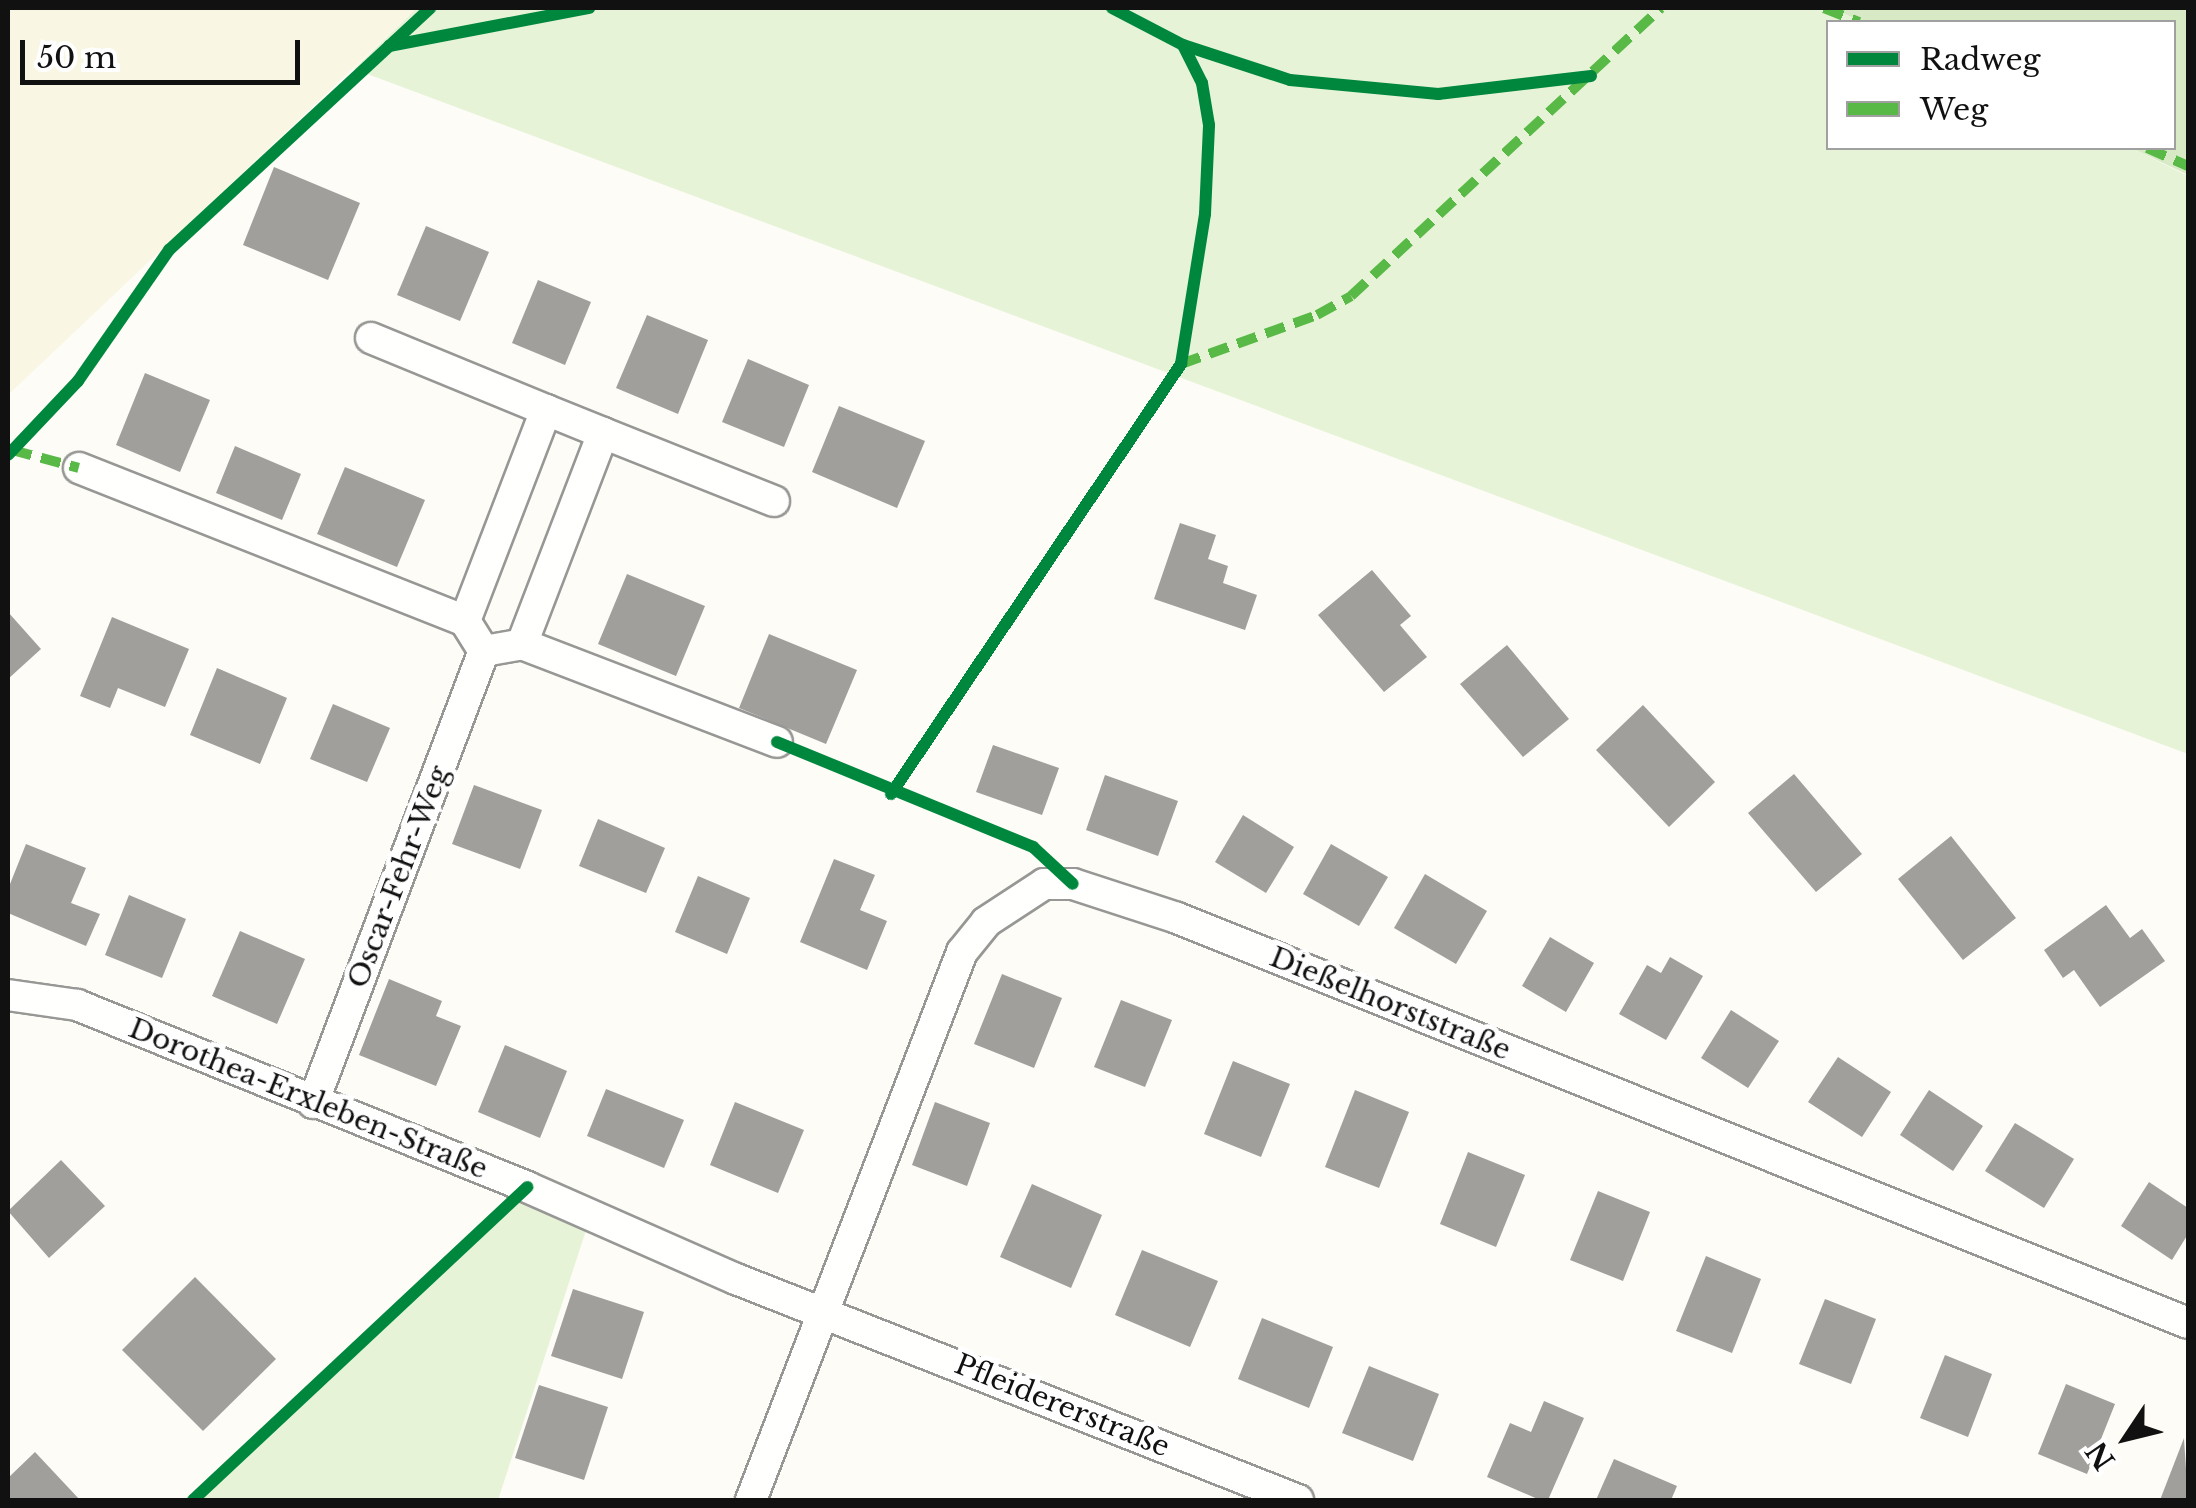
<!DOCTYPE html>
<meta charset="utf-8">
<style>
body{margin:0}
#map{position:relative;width:2196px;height:1508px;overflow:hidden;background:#fdfcf7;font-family:"Libre Baskerville",serif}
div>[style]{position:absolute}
.farmland>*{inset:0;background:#f9f7e4}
.green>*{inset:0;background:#e7f3d7}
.forest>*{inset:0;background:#d8eac5}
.building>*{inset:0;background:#a19f9c}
.roads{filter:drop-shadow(2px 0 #979795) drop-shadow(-2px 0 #979795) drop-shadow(0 2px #979795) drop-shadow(0 -2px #979795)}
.minor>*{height:30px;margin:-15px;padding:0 15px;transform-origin:15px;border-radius:15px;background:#fffffe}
.quiet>*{height:10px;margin-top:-5px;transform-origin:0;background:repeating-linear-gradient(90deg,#58b947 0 20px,transparent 0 30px)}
.cycleway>*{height:12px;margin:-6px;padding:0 6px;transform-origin:6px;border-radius:6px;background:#00873e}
span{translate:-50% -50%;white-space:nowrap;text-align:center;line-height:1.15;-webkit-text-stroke:10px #fff;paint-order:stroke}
.street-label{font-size:28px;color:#111}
.frame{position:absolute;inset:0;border:10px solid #111;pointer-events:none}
.legend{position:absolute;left:1826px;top:20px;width:350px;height:130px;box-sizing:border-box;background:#fff;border:2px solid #a0a0a0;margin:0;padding:12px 18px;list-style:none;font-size:30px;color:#111}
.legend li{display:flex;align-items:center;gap:20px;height:50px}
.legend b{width:50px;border:2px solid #a0a0a0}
.north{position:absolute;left:2076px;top:1388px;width:100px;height:100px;-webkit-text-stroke:8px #fff;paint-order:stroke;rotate:235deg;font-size:28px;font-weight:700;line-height:40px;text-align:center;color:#111}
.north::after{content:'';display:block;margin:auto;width:35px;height:45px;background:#111;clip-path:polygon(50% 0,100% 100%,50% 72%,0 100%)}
.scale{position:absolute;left:20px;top:40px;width:280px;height:45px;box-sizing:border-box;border:5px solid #111;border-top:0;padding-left:12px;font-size:30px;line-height:35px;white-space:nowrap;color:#111;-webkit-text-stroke:8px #fff;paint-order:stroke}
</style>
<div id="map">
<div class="farmland">
<i style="clip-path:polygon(8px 8px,417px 8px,8px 395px)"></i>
</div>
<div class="green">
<i style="clip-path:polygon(417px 8px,1831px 8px,1863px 22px,1828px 22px,1828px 148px,2132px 148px,2188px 176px,2188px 754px,354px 69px)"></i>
<i style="clip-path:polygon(527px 1187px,591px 1215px,498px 1500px,193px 1500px)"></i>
</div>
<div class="forest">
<i style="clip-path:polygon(1831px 8px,2188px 8px,2188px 175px,2132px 148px,2174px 148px,2174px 22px,1863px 22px)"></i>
</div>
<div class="building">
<i style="clip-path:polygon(274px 167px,360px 203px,328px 280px,243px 245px)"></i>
<i style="clip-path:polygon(426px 226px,489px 252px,460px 321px,397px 295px)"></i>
<i style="clip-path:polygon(538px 280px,591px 302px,565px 365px,512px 343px)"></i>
<i style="clip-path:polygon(647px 315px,708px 340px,678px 414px,616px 388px)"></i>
<i style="clip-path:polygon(748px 359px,809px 385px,784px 447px,722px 422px)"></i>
<i style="clip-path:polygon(145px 373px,210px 400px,180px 472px,116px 445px)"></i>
<i style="clip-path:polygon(839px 406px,925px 441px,897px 508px,812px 472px)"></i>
<i style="clip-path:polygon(235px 446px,301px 474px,282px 520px,216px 493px)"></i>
<i style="clip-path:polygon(345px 467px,425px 500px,397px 567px,317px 534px)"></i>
<i style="clip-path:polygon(1180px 523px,1216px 535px,1208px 559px,1228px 566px,1223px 583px,1257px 595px,1245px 630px,1154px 599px)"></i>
<i style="clip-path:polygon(1372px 570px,1411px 616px,1400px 625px,1427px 657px,1384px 692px,1318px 615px)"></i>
<i style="clip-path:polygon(627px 574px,705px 606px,676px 676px,598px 644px)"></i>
<i style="clip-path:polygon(8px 612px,41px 649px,8px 679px)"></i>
<i style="clip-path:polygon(112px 617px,189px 649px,165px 707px,118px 688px,110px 708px,80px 696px)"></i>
<i style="clip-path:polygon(769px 634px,857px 670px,826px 744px,739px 708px)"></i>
<i style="clip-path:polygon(1507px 645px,1569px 719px,1523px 757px,1460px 684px)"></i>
<i style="clip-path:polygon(217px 668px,287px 698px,260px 764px,190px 735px)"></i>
<i style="clip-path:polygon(333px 704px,390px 728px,367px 782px,310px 759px)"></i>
<i style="clip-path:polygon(1643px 705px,1715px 782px,1669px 827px,1596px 750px)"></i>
<i style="clip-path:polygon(993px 745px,1059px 768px,1042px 815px,976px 792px)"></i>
<i style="clip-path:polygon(1794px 774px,1862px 854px,1816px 892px,1748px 813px)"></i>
<i style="clip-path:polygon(1105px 775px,1178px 801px,1158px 856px,1086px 830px)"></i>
<i style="clip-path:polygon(474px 785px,542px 810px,520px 869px,452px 844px)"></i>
<i style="clip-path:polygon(1243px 815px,1294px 847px,1266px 893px,1215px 862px)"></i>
<i style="clip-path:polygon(598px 819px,665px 848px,646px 893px,579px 866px)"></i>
<i style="clip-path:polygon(1951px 836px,2016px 918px,1963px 960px,1898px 879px)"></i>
<i style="clip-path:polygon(26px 844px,86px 868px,71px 903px,100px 914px,86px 946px,8px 913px,8px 889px)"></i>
<i style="clip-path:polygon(1331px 844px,1388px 877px,1359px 926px,1303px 894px)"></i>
<i style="clip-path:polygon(834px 859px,875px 875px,860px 910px,887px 921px,867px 970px,800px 942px)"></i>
<i style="clip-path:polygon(1425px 874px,1487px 911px,1456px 964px,1394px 928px)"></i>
<i style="clip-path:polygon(698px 876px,750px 898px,727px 954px,675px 932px)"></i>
<i style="clip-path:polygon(129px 895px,186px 919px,162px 978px,105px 955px)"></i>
<i style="clip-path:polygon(2106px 905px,2130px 938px,2142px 929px,2165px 961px,2100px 1007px,2074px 970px,2063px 978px,2044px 950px)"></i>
<i style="clip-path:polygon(240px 931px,305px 959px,277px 1024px,212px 996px)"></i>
<i style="clip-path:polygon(1550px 937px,1594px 963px,1566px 1012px,1522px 986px)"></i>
<i style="clip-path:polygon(1670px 957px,1703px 976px,1666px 1040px,1619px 1014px,1647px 965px,1661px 973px)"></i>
<i style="clip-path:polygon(1002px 974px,1062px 998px,1034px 1068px,974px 1044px)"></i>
<i style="clip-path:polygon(389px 979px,442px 1001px,436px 1016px,461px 1026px,436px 1086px,359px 1055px)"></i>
<i style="clip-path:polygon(1121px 1000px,1172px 1020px,1145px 1087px,1094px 1067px)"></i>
<i style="clip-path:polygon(1731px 1010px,1779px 1041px,1748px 1088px,1701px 1058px)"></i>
<i style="clip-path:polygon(505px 1045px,567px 1071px,540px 1138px,478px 1112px)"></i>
<i style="clip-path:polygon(1838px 1057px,1891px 1092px,1862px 1137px,1808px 1102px)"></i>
<i style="clip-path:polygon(1233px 1061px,1290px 1084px,1261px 1157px,1204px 1134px)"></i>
<i style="clip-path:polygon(606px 1089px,684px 1120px,664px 1168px,587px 1136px)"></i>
<i style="clip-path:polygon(1355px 1090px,1409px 1112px,1379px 1188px,1325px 1167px)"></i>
<i style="clip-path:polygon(1929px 1090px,1983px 1126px,1953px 1171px,1900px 1135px)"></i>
<i style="clip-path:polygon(735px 1102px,804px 1130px,778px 1193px,710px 1165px)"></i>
<i style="clip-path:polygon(935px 1102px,990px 1123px,967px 1186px,912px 1165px)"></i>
<i style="clip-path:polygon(2015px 1123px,2074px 1159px,2044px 1208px,1985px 1171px)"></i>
<i style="clip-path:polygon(1468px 1152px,1525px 1175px,1496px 1247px,1440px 1224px)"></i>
<i style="clip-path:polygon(61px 1160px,105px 1206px,49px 1258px,8px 1211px)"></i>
<i style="clip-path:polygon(2149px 1182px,2188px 1208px,2188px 1234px,2172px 1260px,2121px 1226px)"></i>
<i style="clip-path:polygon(1032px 1184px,1102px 1215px,1071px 1288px,1000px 1257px)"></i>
<i style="clip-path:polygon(1598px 1191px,1650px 1212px,1623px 1281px,1570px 1260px)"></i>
<i style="clip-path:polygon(1142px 1250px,1218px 1281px,1190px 1347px,1115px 1315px)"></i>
<i style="clip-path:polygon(1706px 1256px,1761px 1279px,1732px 1353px,1676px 1331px)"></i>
<i style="clip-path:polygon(195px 1277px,276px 1359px,203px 1431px,122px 1350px)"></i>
<i style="clip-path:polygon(573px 1289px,644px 1312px,622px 1379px,551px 1356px)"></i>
<i style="clip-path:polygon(1825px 1299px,1876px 1319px,1851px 1384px,1799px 1364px)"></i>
<i style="clip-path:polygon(1262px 1318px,1333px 1347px,1309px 1408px,1238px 1379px)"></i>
<i style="clip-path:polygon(1945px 1355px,1992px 1374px,1968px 1437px,1920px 1418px)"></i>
<i style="clip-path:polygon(1369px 1366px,1439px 1394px,1413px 1461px,1342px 1433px)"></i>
<i style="clip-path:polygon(2066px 1384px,2115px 1404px,2087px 1474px,2038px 1454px)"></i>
<i style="clip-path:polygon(539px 1385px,608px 1407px,584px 1480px,515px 1458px)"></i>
<i style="clip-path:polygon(1544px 1401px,1584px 1418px,1548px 1500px,1540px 1500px,1487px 1477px,1510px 1423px,1531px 1432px)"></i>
<i style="clip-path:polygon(2184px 1438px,2188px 1500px,2160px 1500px)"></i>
<i style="clip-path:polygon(35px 1452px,80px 1500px,8px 1500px,8px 1478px)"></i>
<i style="clip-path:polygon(1614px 1459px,1677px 1486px,1671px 1500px,1596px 1500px)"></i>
</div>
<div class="roads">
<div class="minor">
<i style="left:371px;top:338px;width:189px;rotate:22.4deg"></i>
<i style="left:603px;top:433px;width:184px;rotate:21.7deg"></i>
<i style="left:79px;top:468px;width:415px;rotate:21.6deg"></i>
<i style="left:522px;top:644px;width:273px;rotate:21deg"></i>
<i style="left:8px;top:995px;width:70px;rotate:8.2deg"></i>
<i style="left:77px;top:1005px;width:485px;rotate:22deg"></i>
<i style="left:527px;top:1187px;width:228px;rotate:23.8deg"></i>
<i style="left:736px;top:1279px;width:604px;rotate:21.47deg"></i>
<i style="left:313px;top:1103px;width:483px;rotate:-69.3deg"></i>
<i style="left:484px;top:651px;width:39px;rotate:-10deg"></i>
<i style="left:522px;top:644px;width:226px;rotate:-69deg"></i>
<i style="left:603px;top:433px;width:61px;rotate:-158deg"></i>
<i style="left:546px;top:410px;width:226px;rotate:111deg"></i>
<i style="left:465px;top:621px;width:36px;rotate:58deg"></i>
<i style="left:751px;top:1500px;width:587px;rotate:-68.94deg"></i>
<i style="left:962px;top:952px;width:38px;rotate:-51deg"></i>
<i style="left:986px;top:922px;width:69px;rotate:-33.2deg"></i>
<i style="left:1044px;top:884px;width:29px"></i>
<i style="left:1073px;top:884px;width:109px;rotate:18.1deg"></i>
<i style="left:1177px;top:918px;width:1089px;rotate:21.83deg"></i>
</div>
</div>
<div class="quiet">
<i style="left:1824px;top:8px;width:38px;rotate:22deg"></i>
<i style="left:2147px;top:148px;width:45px;rotate:23.7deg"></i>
<i style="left:1181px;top:364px;width:145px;rotate:-19.8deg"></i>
<i style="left:1317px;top:315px;width:39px;rotate:-29deg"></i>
<i style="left:1351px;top:296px;width:423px;rotate:-42.9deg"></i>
<i style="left:12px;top:450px;width:69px;rotate:15deg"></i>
</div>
<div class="cycleway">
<i style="left:1183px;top:45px;width:113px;rotate:18.1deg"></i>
<i style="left:1290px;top:80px;width:149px;rotate:5.4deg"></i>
<i style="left:1438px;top:94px;width:154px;rotate:-6.7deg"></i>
<i style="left:389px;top:46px;width:204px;rotate:-10.8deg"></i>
<i style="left:8px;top:455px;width:102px;rotate:-46.6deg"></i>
<i style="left:78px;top:381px;width:160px;rotate:-55.2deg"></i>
<i style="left:169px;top:250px;width:356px;rotate:-42.8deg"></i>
<i style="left:777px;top:742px;width:277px;rotate:22.3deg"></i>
<i style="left:1033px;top:847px;width:54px;rotate:42.8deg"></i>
<i style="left:891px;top:794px;width:519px;rotate:-56deg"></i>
<i style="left:1181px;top:364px;width:152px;rotate:-80.9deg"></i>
<i style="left:1205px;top:214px;width:89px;rotate:-87.4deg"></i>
<i style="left:1209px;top:125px;width:43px;rotate:-99.5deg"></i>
<i style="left:1202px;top:83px;width:42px;rotate:-116.6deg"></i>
<i style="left:1183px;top:45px;width:80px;rotate:-152.5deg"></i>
<i style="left:193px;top:1500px;width:458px;rotate:-43.1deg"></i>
</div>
<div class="street-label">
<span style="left:399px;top:877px;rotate:-69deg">Oscar-Fehr-Weg</span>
<span style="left:1390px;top:1004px;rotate:22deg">Dießelhorststraße</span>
<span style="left:308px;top:1099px;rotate:22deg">Dorothea-Erxleben-Straße</span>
<span style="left:1062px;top:1406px;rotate:22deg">Pfleidererstraße</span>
</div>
<div class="frame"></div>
<ul class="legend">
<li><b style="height:12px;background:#00873e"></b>Radweg</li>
<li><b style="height:12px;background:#58b947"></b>Weg</li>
</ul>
<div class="north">N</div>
<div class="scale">50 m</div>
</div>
